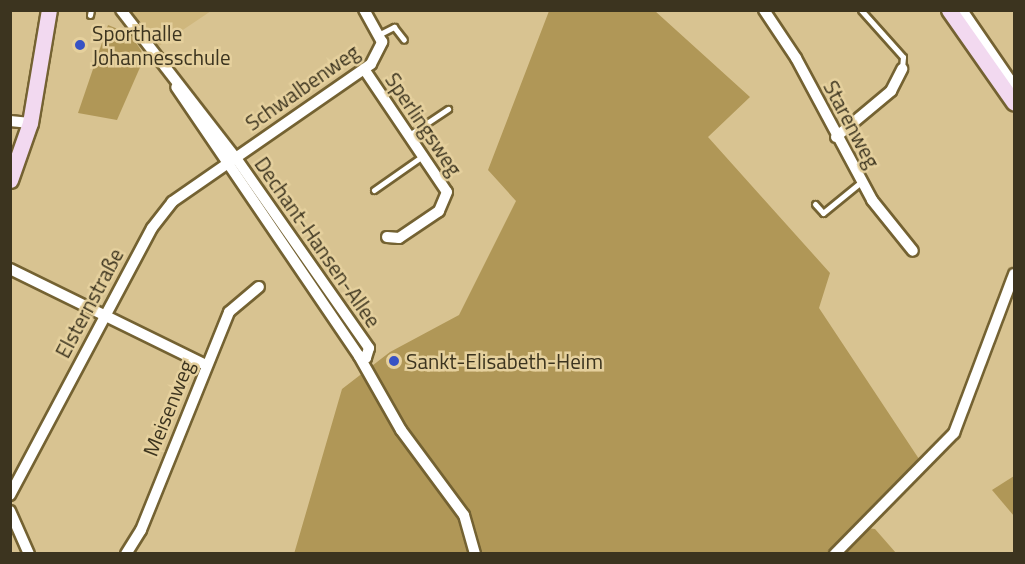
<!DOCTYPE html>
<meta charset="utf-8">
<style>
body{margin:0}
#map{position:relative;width:1025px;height:564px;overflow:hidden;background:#d8c391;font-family:"Titillium Web",sans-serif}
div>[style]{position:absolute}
.built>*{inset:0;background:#cfb77d}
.green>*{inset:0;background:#b09757}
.roads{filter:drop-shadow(2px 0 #746232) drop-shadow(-2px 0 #746232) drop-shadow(0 2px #746232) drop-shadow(0 -2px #746232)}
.lane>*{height:5px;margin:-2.5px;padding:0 2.5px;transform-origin:2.5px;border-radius:2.5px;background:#fff}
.street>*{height:10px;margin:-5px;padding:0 5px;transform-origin:5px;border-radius:5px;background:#fff}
.secondary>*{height:15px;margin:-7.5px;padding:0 7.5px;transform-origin:7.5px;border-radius:7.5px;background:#f2d9f0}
.dots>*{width:16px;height:16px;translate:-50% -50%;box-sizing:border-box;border:3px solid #e5d09d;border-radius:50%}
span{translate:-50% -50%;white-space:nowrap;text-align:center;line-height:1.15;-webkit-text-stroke:5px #e5d09d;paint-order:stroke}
.poi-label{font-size:21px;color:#3c341f}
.left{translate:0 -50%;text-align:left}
.street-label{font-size:21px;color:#3c341f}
.frame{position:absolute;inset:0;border:12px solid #3c341f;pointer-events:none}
</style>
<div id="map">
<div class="built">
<i style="clip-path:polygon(126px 11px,211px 11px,153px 50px)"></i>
</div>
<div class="green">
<i style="clip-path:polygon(549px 11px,655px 11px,750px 97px,708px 137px,830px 273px,819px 308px,919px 459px,828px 553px,294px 554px,342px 389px,390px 352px,459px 315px,516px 201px,488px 170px)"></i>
<i style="clip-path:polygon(108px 25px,130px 34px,145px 56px,117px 120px,78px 113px)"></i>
<i style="clip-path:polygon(1014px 476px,1014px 516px,992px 490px)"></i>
<i style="clip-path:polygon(866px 528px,875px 529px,896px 553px,836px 554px)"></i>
</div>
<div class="roads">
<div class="lane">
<i style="left:861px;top:10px;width:63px;rotate:48.2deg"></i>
<i style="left:903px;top:57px;width:12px;rotate:95deg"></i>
<i style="left:90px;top:15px;width:5px;rotate:-79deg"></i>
<i style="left:380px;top:34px;width:16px;rotate:-27deg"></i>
<i style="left:394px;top:27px;width:16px;rotate:52deg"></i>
<i style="left:409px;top:135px;width:47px;rotate:-33.7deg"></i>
<i style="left:374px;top:190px;width:61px;rotate:-35deg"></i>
<i style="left:815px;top:204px;width:12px;rotate:48deg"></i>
<i style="left:823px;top:213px;width:49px;rotate:-39.2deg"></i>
</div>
<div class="street">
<i style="left:121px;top:10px;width:187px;rotate:52.2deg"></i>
<i style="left:236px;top:158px;width:232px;rotate:55deg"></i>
<i style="left:369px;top:348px;width:10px;rotate:107deg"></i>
<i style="left:366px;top:358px;width:7px;rotate:-164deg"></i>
<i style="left:359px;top:356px;width:325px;rotate:-124.2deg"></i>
<i style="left:764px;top:10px;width:58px;rotate:56.3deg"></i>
<i style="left:796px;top:58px;width:161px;rotate:61.8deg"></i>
<i style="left:872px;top:200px;width:65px;rotate:51.2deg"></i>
<i style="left:962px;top:10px;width:92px;rotate:55.6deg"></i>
<i style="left:364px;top:69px;width:148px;rotate:56deg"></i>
<i style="left:447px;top:192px;width:21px;rotate:113deg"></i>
<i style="left:439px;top:211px;width:48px;rotate:146deg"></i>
<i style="left:399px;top:238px;width:12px;rotate:-175deg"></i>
<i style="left:10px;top:121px;width:20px;rotate:6deg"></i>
<i style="left:836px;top:137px;width:72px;rotate:-39.9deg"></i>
<i style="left:891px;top:91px;width:25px;rotate:-63deg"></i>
<i style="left:10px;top:269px;width:218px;rotate:26.1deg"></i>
<i style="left:359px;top:356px;width:85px;rotate:60.4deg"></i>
<i style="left:401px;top:430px;width:106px;rotate:53.5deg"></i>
<i style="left:464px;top:515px;width:41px;rotate:74.2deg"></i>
<i style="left:10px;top:495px;width:302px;rotate:-62deg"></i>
<i style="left:152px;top:228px;width:33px;rotate:-52deg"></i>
<i style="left:172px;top:202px;width:242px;rotate:-34.7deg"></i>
<i style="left:371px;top:64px;width:25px;rotate:-63deg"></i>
<i style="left:382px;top:42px;width:37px;rotate:-119deg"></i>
<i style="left:10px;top:511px;width:47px;rotate:66.2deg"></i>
<i style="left:126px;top:554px;width:28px;rotate:-58deg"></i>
<i style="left:141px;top:530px;width:235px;rotate:-68deg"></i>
<i style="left:229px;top:312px;width:39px;rotate:-40deg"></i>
<i style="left:835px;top:554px;width:170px;rotate:-45.5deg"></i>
<i style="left:954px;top:433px;width:170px;rotate:-69.3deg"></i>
</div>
<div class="secondary">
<i style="left:949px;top:10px;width:113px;rotate:55deg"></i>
<i style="left:10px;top:180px;width:60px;rotate:-70.7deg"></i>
<i style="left:30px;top:123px;width:115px;rotate:-80.5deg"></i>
</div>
</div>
<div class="dots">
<i style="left:80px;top:45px;background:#3752c4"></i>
<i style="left:394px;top:361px;background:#3752c4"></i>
</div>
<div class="poi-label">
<span class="left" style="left:92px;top:45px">Sporthalle<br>Johannesschule</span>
<span class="left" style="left:406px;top:361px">Sankt-Elisabeth-Heim</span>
</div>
<div class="street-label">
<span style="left:302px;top:87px;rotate:-35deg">Schwalbenweg</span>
<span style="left:424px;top:124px;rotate:56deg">Sperlingsweg</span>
<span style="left:852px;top:124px;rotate:62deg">Starenweg</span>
<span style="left:318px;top:242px;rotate:55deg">Dechant-Hansen-Allee</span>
<span style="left:89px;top:303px;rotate:-62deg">Elsternstraße</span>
<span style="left:168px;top:408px;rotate:-68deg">Meisenweg</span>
</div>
<div class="frame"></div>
</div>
